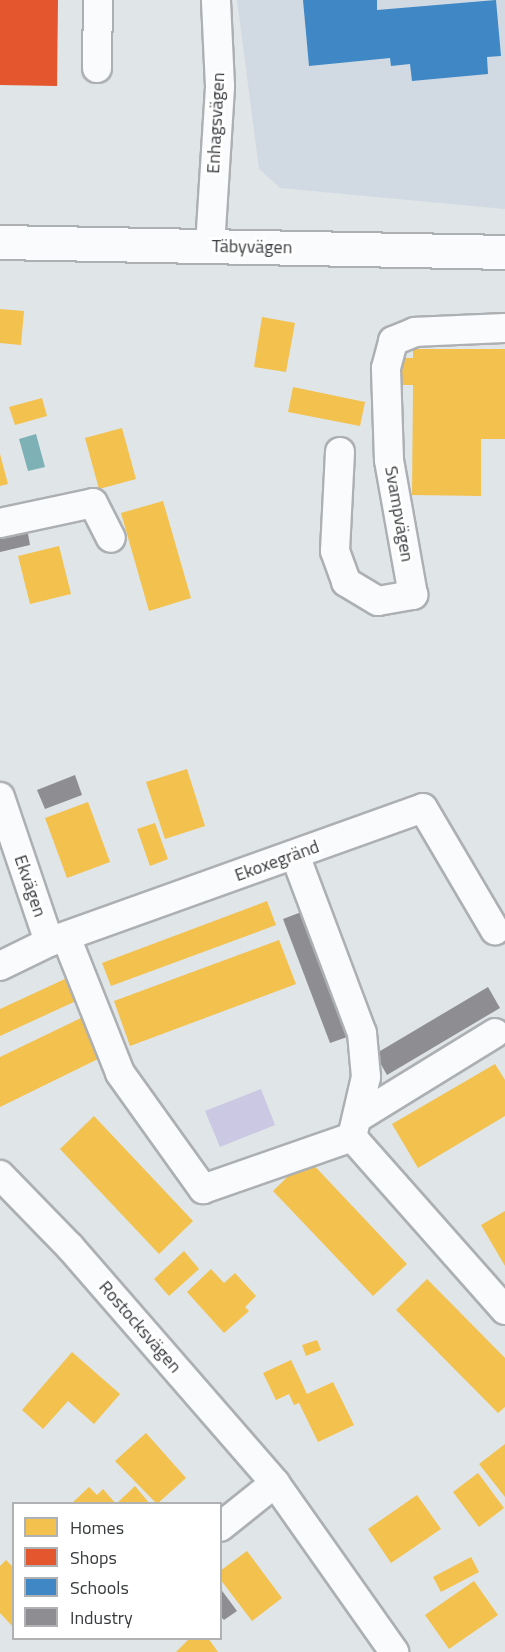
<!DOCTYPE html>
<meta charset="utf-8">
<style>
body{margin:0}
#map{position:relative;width:505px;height:1652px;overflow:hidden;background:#e0e5e8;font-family:"Titillium Web",sans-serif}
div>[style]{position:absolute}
.built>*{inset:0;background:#d1dae2}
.green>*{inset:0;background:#cac8e2}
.water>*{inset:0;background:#7db1b6}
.homes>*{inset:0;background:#f2c14e}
.shops>*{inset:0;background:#e4572e}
.schools>*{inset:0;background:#3f88c5}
.industry>*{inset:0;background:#8d8d92}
.roads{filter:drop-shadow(2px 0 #adb0b3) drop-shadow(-2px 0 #adb0b3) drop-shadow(0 2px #adb0b3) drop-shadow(0 -2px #adb0b3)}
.minor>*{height:28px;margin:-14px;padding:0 14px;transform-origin:14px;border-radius:14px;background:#fafbfc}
.major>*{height:33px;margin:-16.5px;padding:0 16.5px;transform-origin:16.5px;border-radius:16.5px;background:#fafbfc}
span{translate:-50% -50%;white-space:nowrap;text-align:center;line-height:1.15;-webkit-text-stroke:6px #fff;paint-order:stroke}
.street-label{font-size:18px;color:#383b3e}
.legend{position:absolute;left:12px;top:1502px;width:210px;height:138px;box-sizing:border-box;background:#fff;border:2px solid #afb1b2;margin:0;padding:8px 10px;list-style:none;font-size:18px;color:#383b3e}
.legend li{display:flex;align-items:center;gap:12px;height:30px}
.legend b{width:30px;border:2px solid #afb1b2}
</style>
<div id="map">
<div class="built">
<i style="clip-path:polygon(237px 0,505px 0,505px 209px,280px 188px,259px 169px)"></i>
</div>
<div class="green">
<i style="clip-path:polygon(261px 1089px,275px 1125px,220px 1147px,205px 1111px)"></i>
</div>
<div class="water">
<i style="clip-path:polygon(36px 434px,45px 467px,28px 471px,19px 439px)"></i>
</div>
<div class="homes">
<i style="clip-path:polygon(0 309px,24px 311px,21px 345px,0 343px)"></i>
<i style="clip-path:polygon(262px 317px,295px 323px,286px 372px,254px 367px)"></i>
<i style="clip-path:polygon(413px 349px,505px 349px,505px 439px,481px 439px,481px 496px,412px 495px,413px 385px,396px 385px,397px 358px,413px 358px)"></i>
<i style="clip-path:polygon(293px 387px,365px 402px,360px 426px,288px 412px)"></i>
<i style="clip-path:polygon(42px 398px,47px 416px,15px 425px,9px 407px)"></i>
<i style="clip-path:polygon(122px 428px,136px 479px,99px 489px,85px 438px)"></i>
<i style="clip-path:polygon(0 454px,8px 484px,0 486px)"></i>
<i style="clip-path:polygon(163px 501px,191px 598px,149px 611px,121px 513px)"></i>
<i style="clip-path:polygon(59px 546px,71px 594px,30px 604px,18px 556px)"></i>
<i style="clip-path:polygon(187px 769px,205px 826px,165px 839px,146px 782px)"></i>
<i style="clip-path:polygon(88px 802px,110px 862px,67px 878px,45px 818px)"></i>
<i style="clip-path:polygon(155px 823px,168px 859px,150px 866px,137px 829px)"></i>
<i style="clip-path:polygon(267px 901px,276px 925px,111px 986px,102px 963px)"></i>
<i style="clip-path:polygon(279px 940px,296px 984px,130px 1046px,114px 1001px)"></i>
<i style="clip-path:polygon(65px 979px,76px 1001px,0 1036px,0 1009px)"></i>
<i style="clip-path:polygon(81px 1018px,100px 1058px,0 1107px,0 1057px)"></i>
<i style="clip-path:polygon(495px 1064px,505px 1080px,505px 1116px,418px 1168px,392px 1124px)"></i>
<i style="clip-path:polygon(94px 1116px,193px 1221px,159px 1254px,60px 1149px)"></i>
<i style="clip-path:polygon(307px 1158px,407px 1264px,373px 1296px,273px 1191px)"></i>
<i style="clip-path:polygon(505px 1211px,505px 1266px,481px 1225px)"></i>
<i style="clip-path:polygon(184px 1251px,199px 1269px,169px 1296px,154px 1279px)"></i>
<i style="clip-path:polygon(211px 1269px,224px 1283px,235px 1273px,256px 1296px,245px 1307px,249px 1311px,224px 1333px,187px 1292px)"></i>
<i style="clip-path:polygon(427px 1279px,505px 1358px,505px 1407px,498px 1413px,396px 1310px)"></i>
<i style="clip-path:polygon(317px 1340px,321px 1350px,306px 1356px,302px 1345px)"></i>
<i style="clip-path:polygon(72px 1352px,120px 1394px,94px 1424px,68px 1401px,43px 1429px,22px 1410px)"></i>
<i style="clip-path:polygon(291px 1360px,307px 1394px,333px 1382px,354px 1425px,318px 1442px,299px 1403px,294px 1405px,289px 1394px,276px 1400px,263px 1373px)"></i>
<i style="clip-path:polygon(146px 1433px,186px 1478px,157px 1504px,115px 1461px)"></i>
<i style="clip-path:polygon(505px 1444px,505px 1497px,479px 1464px)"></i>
<i style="clip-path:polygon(478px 1473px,504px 1508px,479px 1527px,453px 1492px)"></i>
<i style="clip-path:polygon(135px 1486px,150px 1504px,116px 1504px)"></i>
<i style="clip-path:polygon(89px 1487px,97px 1495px,103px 1489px,116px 1504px,71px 1504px)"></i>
<i style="clip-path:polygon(417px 1495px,441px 1529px,391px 1563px,368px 1529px)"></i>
<i style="clip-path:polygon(247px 1551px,282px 1598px,252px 1621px,220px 1579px,220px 1571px)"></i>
<i style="clip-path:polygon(471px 1557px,479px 1572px,441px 1592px,433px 1577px)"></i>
<i style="clip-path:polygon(6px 1560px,14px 1568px,14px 1628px,0 1613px,0 1566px)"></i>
<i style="clip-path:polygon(474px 1581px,498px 1615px,449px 1649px,425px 1615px)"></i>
<i style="clip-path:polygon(190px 1638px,208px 1638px,218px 1652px,176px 1652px)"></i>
</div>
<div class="shops">
<i style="clip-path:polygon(0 0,58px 0,57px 86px,0 85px)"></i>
</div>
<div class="schools">
<i style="clip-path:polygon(303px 0,377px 0,377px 10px,496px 0,501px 56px,487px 57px,488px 74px,412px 81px,410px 64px,391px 66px,390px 58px,309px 66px)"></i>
</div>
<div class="industry">
<i style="clip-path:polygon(27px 528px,30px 545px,0 552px,0 533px)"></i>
<i style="clip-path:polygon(75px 775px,82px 795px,45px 809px,37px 790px)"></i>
<i style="clip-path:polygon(304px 911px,350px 1036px,330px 1043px,283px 919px)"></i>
<i style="clip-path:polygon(488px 987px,500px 1008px,387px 1075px,375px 1054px)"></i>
<i style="clip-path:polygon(220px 1588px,237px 1611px,224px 1620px,220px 1616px)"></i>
</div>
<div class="roads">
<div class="minor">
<i style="left:97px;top:68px;width:68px;rotate:-89.2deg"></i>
<i style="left:210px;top:246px;width:160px;rotate:-86.4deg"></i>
<i style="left:220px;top:86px;width:86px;rotate:-92.7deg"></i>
<i style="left:340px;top:452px;width:99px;rotate:92.9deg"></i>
<i style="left:335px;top:551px;width:33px;rotate:70deg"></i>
<i style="left:346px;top:582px;width:37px;rotate:31deg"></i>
<i style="left:378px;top:601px;width:36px;rotate:-10deg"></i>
<i style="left:413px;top:595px;width:137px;rotate:-100.1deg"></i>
<i style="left:389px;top:460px;width:92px;rotate:-91.9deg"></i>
<i style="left:386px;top:368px;width:28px;rotate:-75deg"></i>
<i style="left:393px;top:341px;width:24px;rotate:-22deg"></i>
<i style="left:415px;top:332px;width:90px;rotate:-2.5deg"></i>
<i style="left:0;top:523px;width:95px;rotate:-12.1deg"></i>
<i style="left:93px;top:503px;width:39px;rotate:63deg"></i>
<i style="left:0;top:797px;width:153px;rotate:71.3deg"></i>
<i style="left:295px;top:855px;width:190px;rotate:69.4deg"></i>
<i style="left:362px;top:1033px;width:44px;rotate:84.8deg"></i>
<i style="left:366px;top:1077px;width:62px;rotate:103.1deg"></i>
<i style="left:66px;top:937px;width:146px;rotate:68.3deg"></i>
<i style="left:120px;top:1073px;width:143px;rotate:54.4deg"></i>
<i style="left:203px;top:1189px;width:158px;rotate:-19.2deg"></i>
<i style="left:352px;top:1137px;width:231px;rotate:48.5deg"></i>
<i style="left:0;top:966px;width:55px;rotate:-26.1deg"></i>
<i style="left:49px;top:942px;width:397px;rotate:-19.7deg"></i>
<i style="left:423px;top:808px;width:142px;rotate:59.5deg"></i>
<i style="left:357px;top:1118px;width:162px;rotate:-31.6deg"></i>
<i style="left:0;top:1175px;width:100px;rotate:45.8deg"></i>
<i style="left:70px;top:1247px;width:313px;rotate:49deg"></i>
<i style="left:275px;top:1483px;width:207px;rotate:54.8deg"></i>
<i style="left:220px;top:1527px;width:70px;rotate:-38.7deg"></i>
</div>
<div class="major">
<i style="left:0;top:242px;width:505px;rotate:1.13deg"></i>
</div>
</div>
<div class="street-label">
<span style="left:216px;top:123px;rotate:-87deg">Enhagsvägen</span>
<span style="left:252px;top:247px;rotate:1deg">Täbyvägen</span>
<span style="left:399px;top:514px;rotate:80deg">Svampvägen</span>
<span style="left:277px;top:861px;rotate:-20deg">Ekoxegränd</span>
<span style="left:30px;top:886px;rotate:71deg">Ekvägen</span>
<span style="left:140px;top:1327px;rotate:49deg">Rostocksvägen</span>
</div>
<ul class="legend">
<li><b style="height:16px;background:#f2c14e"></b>Homes</li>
<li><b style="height:16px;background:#e4572e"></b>Shops</li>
<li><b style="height:16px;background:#3f88c5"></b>Schools</li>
<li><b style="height:16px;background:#8d8d92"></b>Industry</li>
</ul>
</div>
